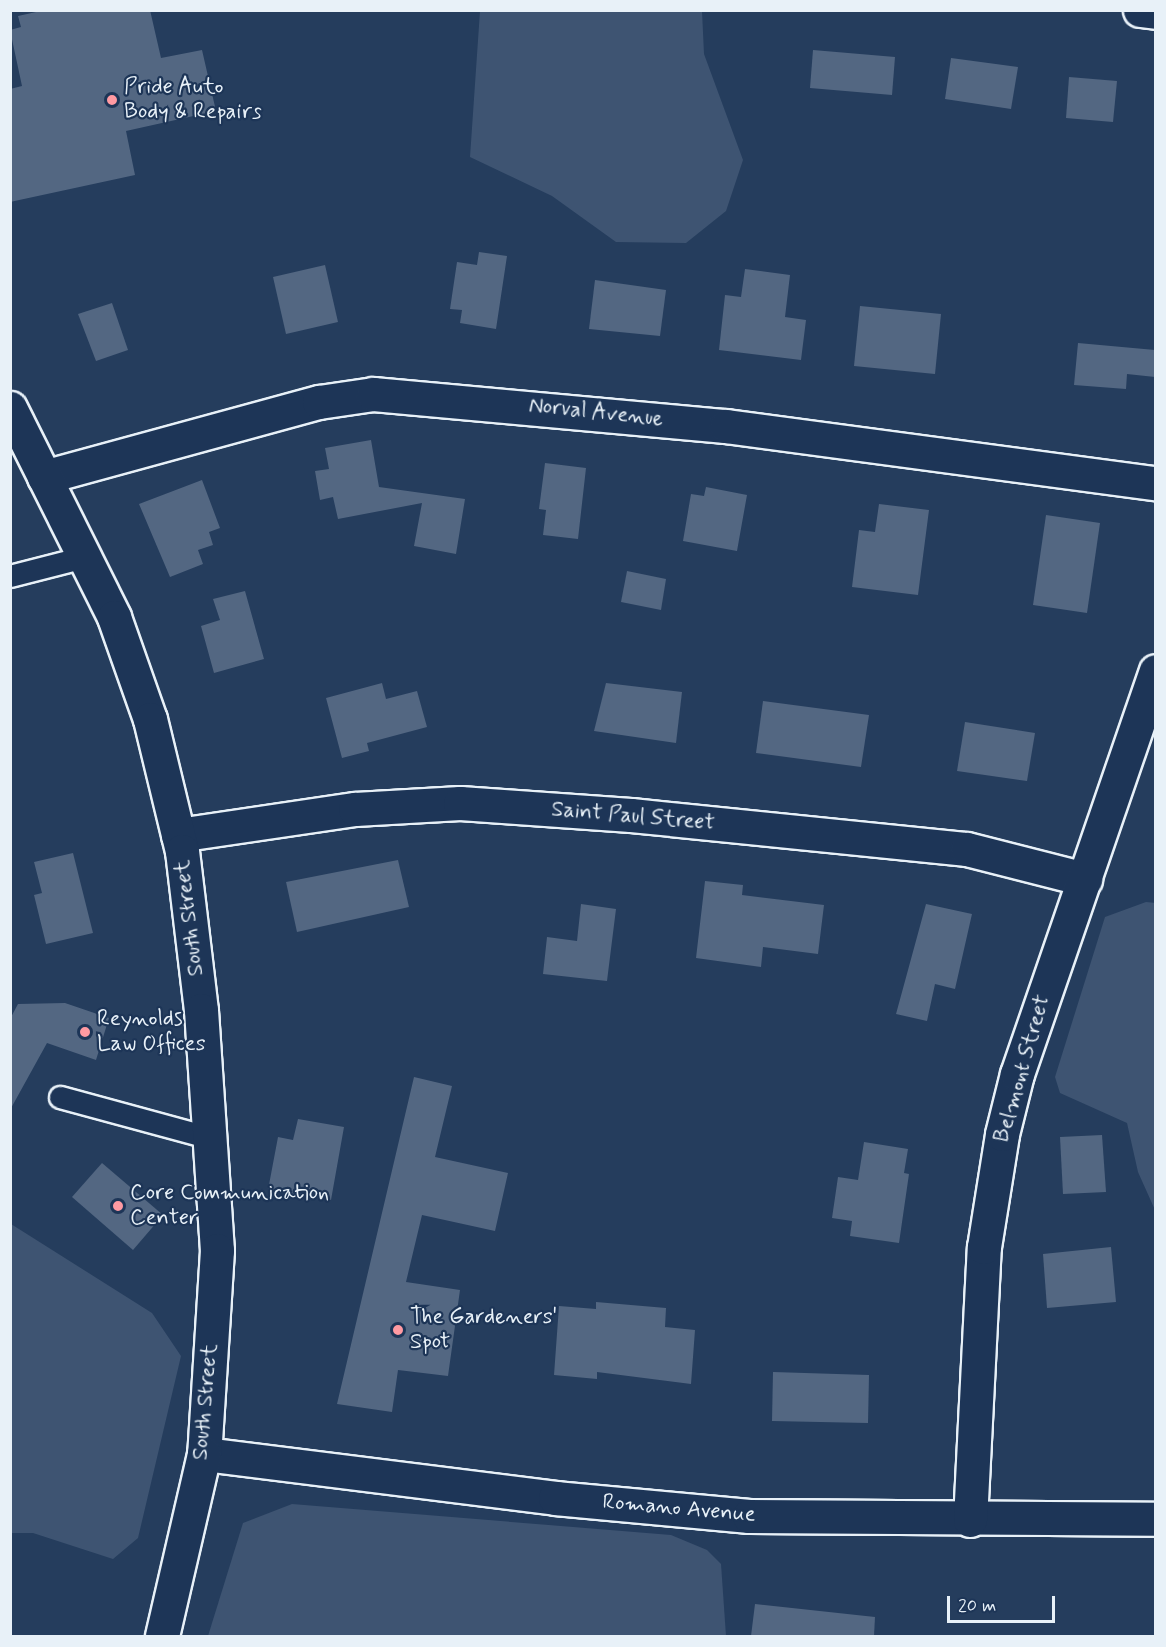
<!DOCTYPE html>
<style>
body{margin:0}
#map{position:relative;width:1166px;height:1647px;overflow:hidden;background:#253d5d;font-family:Mynerve,sans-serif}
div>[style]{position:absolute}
.green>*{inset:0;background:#3e5472}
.building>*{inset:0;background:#536782}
.roads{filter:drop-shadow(2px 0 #e8f1f8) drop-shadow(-2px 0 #e8f1f8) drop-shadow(0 2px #e8f1f8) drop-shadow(0 -2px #e8f1f8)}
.service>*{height:21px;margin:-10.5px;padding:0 10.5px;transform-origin:10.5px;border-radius:10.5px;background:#1d3557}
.minor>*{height:33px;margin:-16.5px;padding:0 16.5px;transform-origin:16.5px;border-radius:16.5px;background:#1d3557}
.secondary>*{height:33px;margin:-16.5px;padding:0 16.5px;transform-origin:16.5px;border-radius:16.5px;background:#1d3557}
.dots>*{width:16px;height:16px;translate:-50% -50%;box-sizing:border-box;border:3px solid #1d3557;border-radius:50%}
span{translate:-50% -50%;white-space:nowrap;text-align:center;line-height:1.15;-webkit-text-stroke:4.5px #1d3557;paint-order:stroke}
.poi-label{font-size:22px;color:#e8f1f8}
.left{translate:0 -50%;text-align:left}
.street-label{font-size:22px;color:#e8f1f8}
.frame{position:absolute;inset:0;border:12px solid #e8f1f8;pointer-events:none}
.scale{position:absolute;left:947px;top:1596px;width:108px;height:27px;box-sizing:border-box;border:3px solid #e8f1f8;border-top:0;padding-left:8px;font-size:18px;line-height:21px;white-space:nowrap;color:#e8f1f8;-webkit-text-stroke:4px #1d3557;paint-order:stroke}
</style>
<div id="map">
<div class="green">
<i style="clip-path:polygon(480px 11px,702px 11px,704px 54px,743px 160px,726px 211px,686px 243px,616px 242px,552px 196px,470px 157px)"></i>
<i style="clip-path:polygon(1146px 902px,1156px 903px,1155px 1210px,1138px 1172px,1127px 1123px,1060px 1093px,1055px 1077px,1105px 917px)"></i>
<i style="clip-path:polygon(11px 1224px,152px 1313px,181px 1356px,138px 1538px,113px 1559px,33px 1533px,11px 1533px)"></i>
<i style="clip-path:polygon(292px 1504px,671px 1535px,707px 1550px,721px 1564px,726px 1636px,208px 1636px,243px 1523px)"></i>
</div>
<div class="building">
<i style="clip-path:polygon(45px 10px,150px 10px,161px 58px,202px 50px,216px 111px,126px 131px,135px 175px,10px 202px,10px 89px,22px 86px,10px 30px,21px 27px,18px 16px)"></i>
<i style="clip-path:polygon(813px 50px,895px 57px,892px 95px,810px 88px)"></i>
<i style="clip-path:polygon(951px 58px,1018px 67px,1011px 109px,945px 99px)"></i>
<i style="clip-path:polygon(1069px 77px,1117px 81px,1113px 122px,1066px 118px)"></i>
<i style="clip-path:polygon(479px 252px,507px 256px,496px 329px,460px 323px,462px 310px,450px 309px,457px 262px,477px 265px)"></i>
<i style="clip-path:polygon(325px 265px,338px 322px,286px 334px,273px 277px)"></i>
<i style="clip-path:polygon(745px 269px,790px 275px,785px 317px,806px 320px,801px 360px,719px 350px,725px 295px,741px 297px)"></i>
<i style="clip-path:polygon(595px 280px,666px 290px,660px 336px,589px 329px)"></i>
<i style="clip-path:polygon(112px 303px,128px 350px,96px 361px,78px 314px)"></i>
<i style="clip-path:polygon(860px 306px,941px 314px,935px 374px,854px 366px)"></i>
<i style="clip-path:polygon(1078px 343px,1155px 350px,1155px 377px,1127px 374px,1126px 389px,1074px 385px)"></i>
<i style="clip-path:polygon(371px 440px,379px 487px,465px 499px,456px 554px,414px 546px,422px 503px,338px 519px,333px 497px,320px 500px,315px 471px,329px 469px,325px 448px)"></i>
<i style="clip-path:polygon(545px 463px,586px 468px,578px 539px,543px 535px,546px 510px,539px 509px)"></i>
<i style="clip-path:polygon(202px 480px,220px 528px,209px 532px,213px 545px,198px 550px,203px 564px,170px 577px,139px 504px)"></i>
<i style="clip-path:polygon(706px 487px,747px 495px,737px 551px,683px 541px,691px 494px,704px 496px)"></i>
<i style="clip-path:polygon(879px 504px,929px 510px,918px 595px,852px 587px,859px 530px,875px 532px)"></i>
<i style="clip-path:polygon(1046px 515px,1100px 523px,1087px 613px,1033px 605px)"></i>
<i style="clip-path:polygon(627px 571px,666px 579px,661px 610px,621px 602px)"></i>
<i style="clip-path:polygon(245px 591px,264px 659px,214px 673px,201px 626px,220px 620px,213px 599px)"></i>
<i style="clip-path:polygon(382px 683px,386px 699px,417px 691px,427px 727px,367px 743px,369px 751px,342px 758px,326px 698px)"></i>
<i style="clip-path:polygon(606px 683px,682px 692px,676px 743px,594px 731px)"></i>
<i style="clip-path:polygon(763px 701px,869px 715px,861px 767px,756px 753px)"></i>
<i style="clip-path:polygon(965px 722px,1035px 733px,1027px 781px,957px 771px)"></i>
<i style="clip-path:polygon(73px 853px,93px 933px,46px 944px,34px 895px,42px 893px,34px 862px)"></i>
<i style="clip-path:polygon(398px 860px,409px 907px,297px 932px,286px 882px)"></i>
<i style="clip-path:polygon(705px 881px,743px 885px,742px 895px,824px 905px,818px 954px,763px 947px,761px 967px,696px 958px)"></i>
<i style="clip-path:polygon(581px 904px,616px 909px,607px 981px,543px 974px,547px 937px,577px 941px)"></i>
<i style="clip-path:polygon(926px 904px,972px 914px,955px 989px,935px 984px,927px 1021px,896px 1014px)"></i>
<i style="clip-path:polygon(65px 1003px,109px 1018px,96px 1060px,47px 1043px,10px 1110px,10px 1019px,18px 1004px)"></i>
<i style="clip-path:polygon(414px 1077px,452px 1086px,435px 1157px,508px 1173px,495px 1231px,422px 1215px,406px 1282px,460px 1290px,448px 1376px,398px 1370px,392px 1412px,337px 1404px)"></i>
<i style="clip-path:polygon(298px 1119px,344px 1127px,331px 1200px,268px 1190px,278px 1137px,293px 1140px)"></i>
<i style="clip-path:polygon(1102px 1135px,1106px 1192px,1063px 1194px,1060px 1137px)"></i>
<i style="clip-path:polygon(864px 1142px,908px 1149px,904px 1173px,909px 1174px,899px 1243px,850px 1236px,852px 1221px,832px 1218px,838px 1177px,858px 1180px)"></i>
<i style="clip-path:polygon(102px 1163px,163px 1215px,133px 1250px,72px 1197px)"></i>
<i style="clip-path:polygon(1111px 1247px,1116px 1302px,1047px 1308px,1043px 1254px)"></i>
<i style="clip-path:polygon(596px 1302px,666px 1308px,665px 1327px,695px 1330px,691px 1384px,597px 1372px,597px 1379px,554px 1375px,559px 1306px,596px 1309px)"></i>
<i style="clip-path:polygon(773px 1372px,869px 1375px,868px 1423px,772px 1421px)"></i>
<i style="clip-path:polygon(755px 1604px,875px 1617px,874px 1636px,751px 1636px)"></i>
</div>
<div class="roads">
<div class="service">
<i style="left:10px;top:576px;width:76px;rotate:-14.4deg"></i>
<i style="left:60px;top:1097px;width:156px;rotate:15.2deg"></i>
</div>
<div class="minor">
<i style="left:1140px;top:10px;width:16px;rotate:7deg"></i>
<i style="left:44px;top:477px;width:285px;rotate:-15.3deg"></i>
<i style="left:319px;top:402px;width:55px;rotate:-8.4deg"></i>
<i style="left:373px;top:394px;width:354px;rotate:5.2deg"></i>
<i style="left:726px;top:426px;width:434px;rotate:7.6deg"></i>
<i style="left:178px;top:835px;width:179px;rotate:-8.4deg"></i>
<i style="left:355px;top:809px;width:105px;rotate:-3.3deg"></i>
<i style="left:460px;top:803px;width:171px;rotate:4deg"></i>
<i style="left:631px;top:815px;width:338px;rotate:5.8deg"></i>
<i style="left:967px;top:849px;width:122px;rotate:14.3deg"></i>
<i style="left:204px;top:1454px;width:354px;rotate:7.1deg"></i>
<i style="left:555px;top:1498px;width:195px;rotate:5.3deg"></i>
<i style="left:749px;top:1516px;width:407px;rotate:0.4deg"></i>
<i style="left:970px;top:1520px;width:273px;rotate:-87.1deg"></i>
<i style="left:984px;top:1247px;width:114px;rotate:-80.9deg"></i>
<i style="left:1002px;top:1134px;width:62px;rotate:-76deg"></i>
<i style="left:1017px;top:1074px;width:426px;rotate:-71deg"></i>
</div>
<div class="secondary">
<i style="left:10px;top:408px;width:233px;rotate:63.5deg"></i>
<i style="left:114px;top:617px;width:108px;rotate:70.6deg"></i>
<i style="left:150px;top:719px;width:136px;rotate:76.4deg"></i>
<i style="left:182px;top:851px;width:160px;rotate:83.2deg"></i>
<i style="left:201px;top:1010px;width:241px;rotate:86.2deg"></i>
<i style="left:217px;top:1250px;width:204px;rotate:93.6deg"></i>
<i style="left:204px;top:1454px;width:187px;rotate:103deg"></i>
</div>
</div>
<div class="dots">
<i style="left:112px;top:100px;background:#ff9aa2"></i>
<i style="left:85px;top:1032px;background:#ff9aa2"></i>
<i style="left:118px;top:1206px;background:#ff9aa2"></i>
<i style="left:398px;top:1330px;background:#ff9aa2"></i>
</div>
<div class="poi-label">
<span class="left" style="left:124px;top:100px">Pride Auto<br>Body &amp; Repairs</span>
<span class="left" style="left:97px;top:1032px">Reynolds<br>Law Offices</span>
<span class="left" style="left:130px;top:1206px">Core Communication<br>Center</span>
<span class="left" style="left:410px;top:1330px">The Gardeners'<br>Spot</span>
</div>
<div class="street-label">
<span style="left:596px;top:413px;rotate:6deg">Norval Avenue</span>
<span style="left:633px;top:817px;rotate:5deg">Saint Paul Street</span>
<span style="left:190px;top:918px;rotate:-97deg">South Street</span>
<span style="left:1023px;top:1069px;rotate:-74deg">Belmont Street</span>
<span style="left:206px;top:1402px;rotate:-85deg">South Street</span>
<span style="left:679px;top:1509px;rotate:5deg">Romano Avenue</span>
</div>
<div class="frame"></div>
<div class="scale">20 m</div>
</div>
